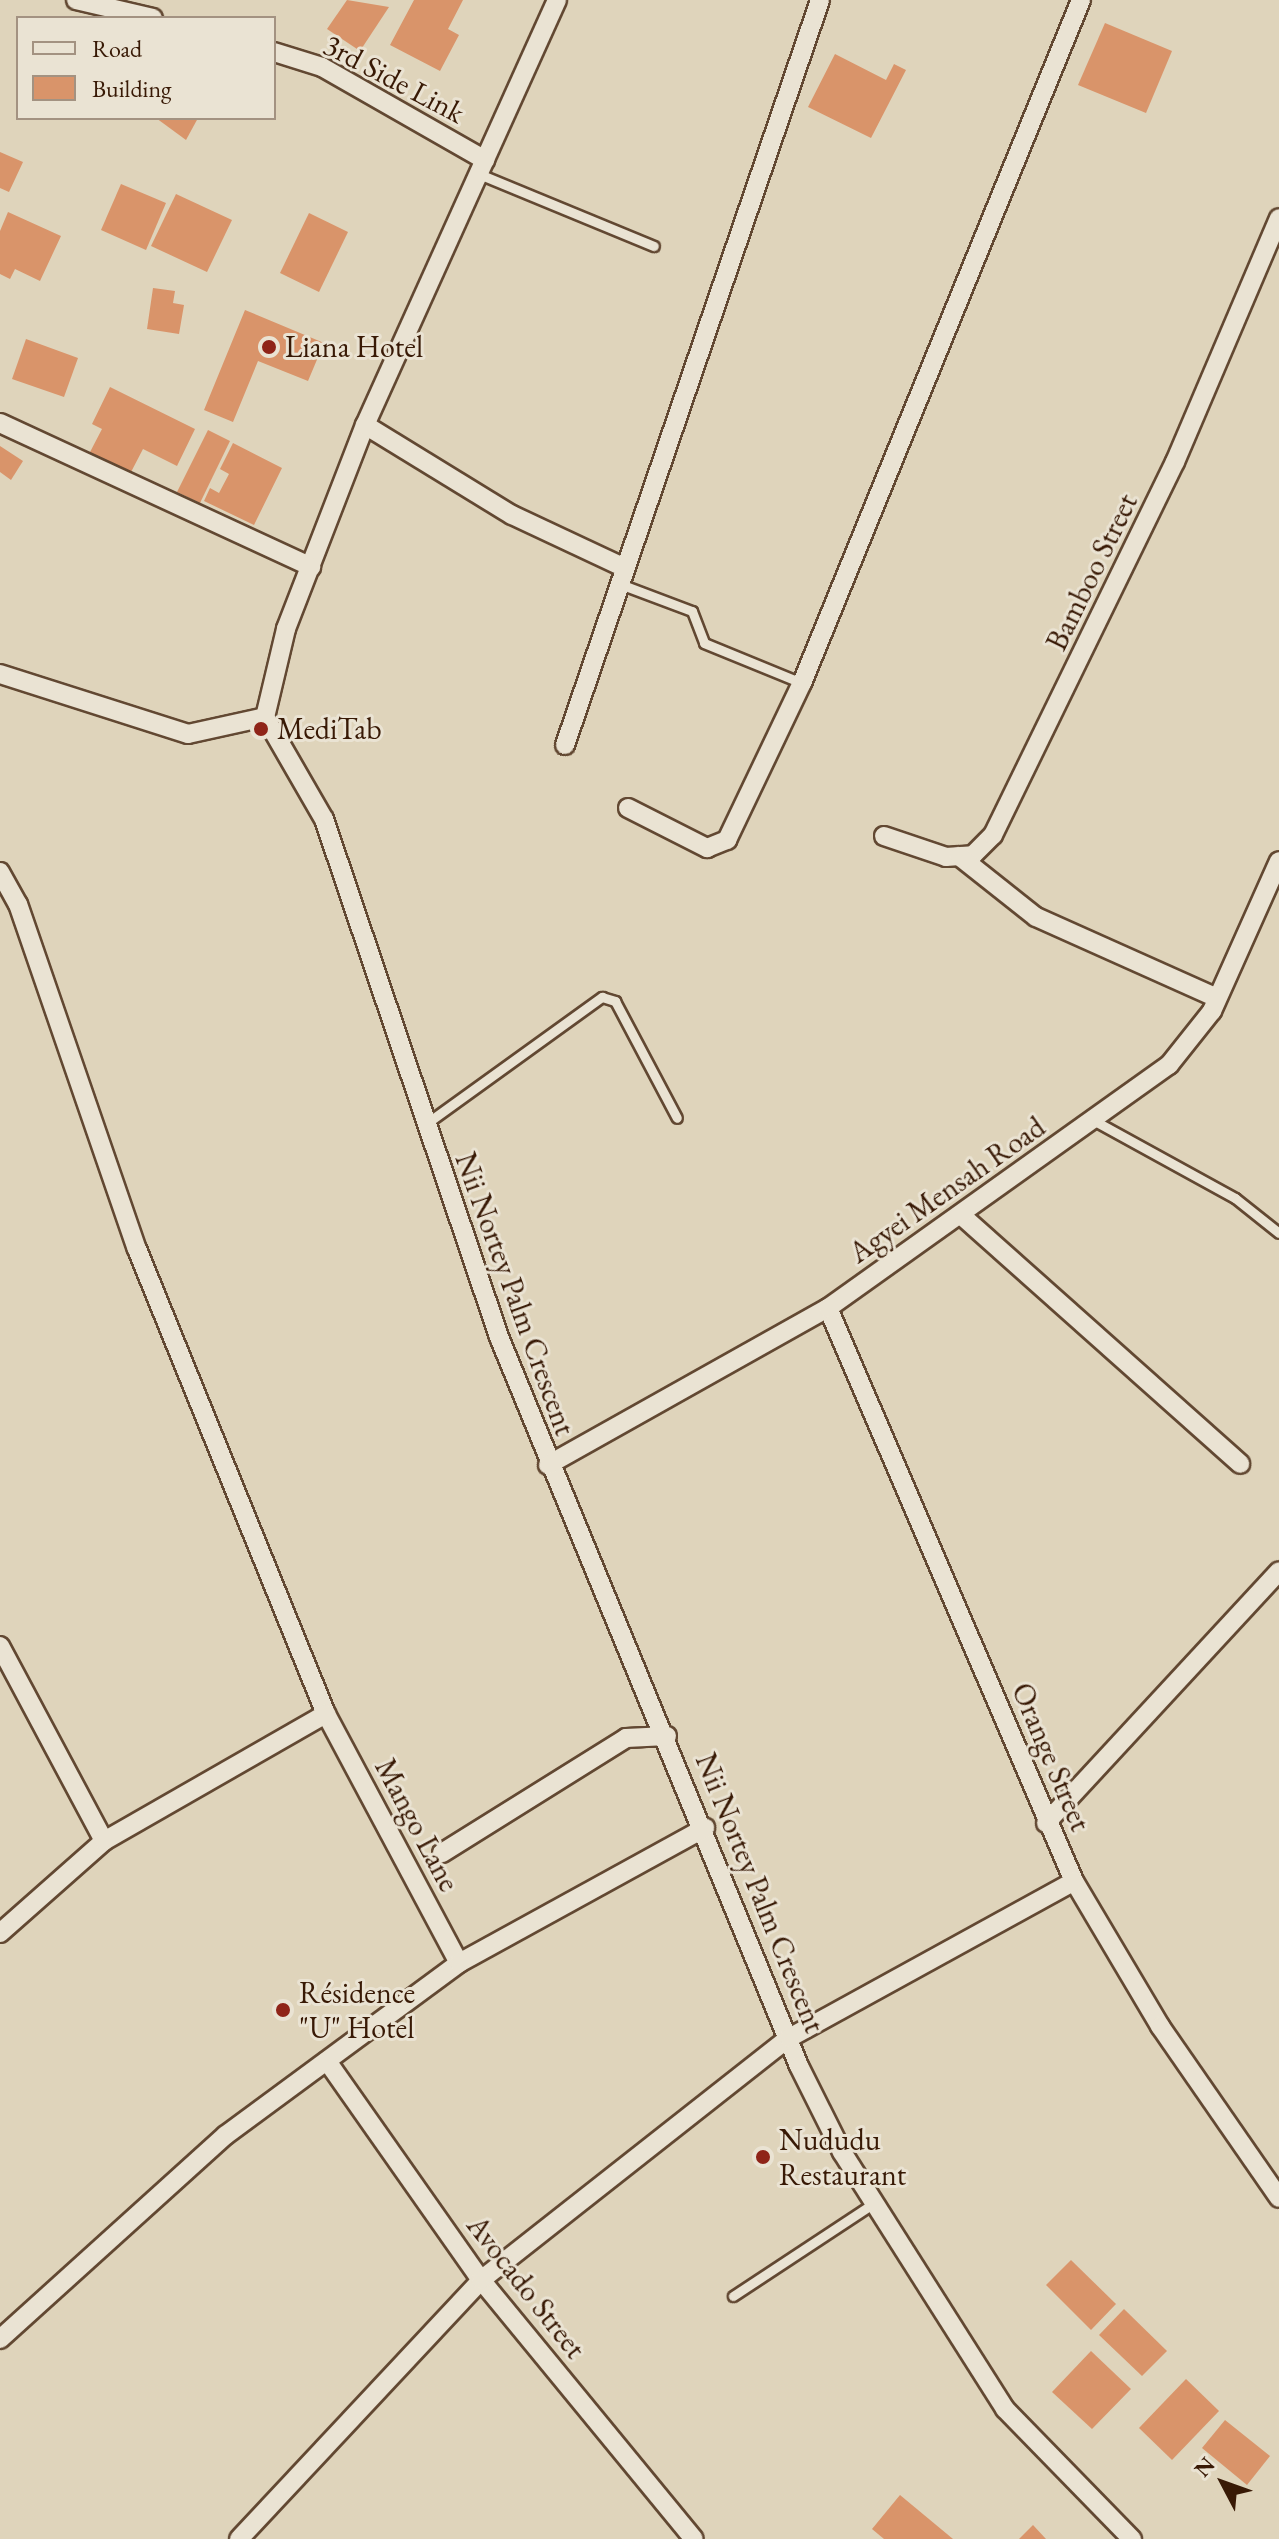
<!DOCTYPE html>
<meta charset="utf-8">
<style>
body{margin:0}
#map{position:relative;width:1279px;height:2539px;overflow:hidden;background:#dfd4bb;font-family:"EB Garamond",serif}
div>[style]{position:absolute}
.building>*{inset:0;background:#d9946a}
.roads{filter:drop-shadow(2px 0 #624832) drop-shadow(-2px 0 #624832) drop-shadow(0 2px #624832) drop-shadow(0 -2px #624832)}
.lane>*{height:9px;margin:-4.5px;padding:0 4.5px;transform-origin:4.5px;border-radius:4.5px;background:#eae3d3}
.street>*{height:18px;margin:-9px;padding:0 9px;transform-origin:9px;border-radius:9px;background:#eae3d3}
.dots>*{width:22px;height:22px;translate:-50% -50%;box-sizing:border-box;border:4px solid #eae3d3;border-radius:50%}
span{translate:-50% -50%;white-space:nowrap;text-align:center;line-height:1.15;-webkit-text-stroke:6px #eae3d3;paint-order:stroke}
.street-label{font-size:30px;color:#381905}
.poi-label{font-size:30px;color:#381905}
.left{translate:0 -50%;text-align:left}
.legend{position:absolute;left:16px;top:16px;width:260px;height:104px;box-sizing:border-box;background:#eae3d3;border:2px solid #a39281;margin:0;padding:10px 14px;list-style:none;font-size:24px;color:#381905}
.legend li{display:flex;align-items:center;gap:16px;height:40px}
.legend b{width:40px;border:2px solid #a39281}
.north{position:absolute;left:1183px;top:2443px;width:80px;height:80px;-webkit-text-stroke:6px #eae3d3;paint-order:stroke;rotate:311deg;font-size:22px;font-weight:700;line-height:32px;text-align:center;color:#381905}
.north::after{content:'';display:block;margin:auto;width:28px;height:36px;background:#381905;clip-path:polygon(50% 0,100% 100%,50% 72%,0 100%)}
</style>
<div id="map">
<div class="building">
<i style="clip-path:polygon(347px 0,389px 7px,360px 51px,327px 29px)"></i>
<i style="clip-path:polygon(414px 0,463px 0,448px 29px,459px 35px,440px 71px,390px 45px)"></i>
<i style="clip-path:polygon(1105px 23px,1172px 51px,1146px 113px,1078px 85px)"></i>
<i style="clip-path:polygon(835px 54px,886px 80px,894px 64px,906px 70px,871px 138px,808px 107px)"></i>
<i style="clip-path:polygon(156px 118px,198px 118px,186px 140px)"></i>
<i style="clip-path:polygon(0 152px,23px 162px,9px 192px,0 188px)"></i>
<i style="clip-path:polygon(121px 184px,166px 203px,146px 250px,101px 230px)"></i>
<i style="clip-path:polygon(176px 194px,232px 220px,207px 272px,151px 246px)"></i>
<i style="clip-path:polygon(8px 212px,61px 236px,40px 281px,15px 269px,10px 279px,0 274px,0 231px)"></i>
<i style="clip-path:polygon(309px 213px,348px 232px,319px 292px,280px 273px)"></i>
<i style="clip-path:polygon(153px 288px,175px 291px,173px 303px,184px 305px,179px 334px,147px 329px)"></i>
<i style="clip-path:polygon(245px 310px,324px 343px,308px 381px,258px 361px,233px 422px,204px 410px)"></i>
<i style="clip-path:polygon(26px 339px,78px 358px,64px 397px,12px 379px)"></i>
<i style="clip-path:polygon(110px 387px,195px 429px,177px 466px,143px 449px,130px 474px,89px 454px,102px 429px,92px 424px)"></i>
<i style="clip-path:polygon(208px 430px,230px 441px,200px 503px,177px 492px)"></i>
<i style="clip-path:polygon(233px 443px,282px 468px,254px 525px,204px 501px,210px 488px,219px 493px,229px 474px,220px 469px)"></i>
<i style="clip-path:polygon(0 446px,23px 461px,11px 480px,0 472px)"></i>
<i style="clip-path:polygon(1071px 2260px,1116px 2304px,1091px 2330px,1046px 2285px)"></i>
<i style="clip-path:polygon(1124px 2309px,1167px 2351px,1142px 2376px,1099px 2335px)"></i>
<i style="clip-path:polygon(1091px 2351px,1131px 2389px,1092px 2429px,1052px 2392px)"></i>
<i style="clip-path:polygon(1186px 2379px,1219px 2411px,1172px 2460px,1139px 2428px)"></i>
<i style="clip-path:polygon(1225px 2420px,1270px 2456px,1247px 2485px,1202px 2448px)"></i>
<i style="clip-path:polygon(900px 2495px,953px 2539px,884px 2539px,872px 2529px)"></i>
<i style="clip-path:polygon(1033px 2525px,1046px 2539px,1019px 2539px)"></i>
</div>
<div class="roads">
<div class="lane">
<i style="left:479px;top:174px;width:189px;rotate:22.4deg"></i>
<i style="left:620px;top:584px;width:77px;rotate:20.6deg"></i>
<i style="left:692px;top:611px;width:34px;rotate:69deg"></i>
<i style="left:704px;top:643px;width:106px;rotate:22.2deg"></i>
<i style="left:1093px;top:1120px;width:162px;rotate:28.8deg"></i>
<i style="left:1235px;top:1198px;width:56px;rotate:38.5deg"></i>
<i style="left:427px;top:1123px;width:216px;rotate:-35.8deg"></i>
<i style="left:602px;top:997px;width:14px;rotate:17deg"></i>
<i style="left:615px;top:1001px;width:132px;rotate:62.1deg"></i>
<i style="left:733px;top:2296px;width:169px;rotate:-33.4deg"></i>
</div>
<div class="street">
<i style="left:76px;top:0;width:79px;rotate:13.2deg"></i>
<i style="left:557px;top:0;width:466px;rotate:114.3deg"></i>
<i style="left:365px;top:425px;width:219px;rotate:111.2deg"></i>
<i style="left:286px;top:629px;width:90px;rotate:103.4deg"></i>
<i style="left:265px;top:717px;width:118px;rotate:60deg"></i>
<i style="left:324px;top:819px;width:547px;rotate:71.33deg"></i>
<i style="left:499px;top:1337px;width:788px;rotate:67.63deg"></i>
<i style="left:799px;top:2066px;width:96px;rotate:63.4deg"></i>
<i style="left:842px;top:2152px;width:304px;rotate:57.6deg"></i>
<i style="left:1005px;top:2409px;width:182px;rotate:45.7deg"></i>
<i style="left:274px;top:52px;width:50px;rotate:17.4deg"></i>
<i style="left:322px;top:67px;width:188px;rotate:29.7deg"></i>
<i style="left:0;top:423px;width:343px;rotate:24.8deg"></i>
<i style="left:365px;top:425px;width:172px;rotate:31.5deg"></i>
<i style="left:512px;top:515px;width:125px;rotate:25.1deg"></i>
<i style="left:0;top:674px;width:197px;rotate:17.7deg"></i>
<i style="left:188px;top:734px;width:79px;rotate:-12.4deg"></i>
<i style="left:565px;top:745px;width:787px;rotate:-71.1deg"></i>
<i style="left:628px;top:808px;width:89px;rotate:26.9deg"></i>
<i style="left:707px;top:848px;width:22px;rotate:-22deg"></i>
<i style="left:727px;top:840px;width:174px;rotate:-64.5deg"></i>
<i style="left:802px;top:683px;width:738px;rotate:-67.78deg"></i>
<i style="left:884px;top:836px;width:65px;rotate:18.7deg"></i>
<i style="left:946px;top:857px;width:27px;rotate:-4deg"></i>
<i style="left:973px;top:855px;width:28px;rotate:-45deg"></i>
<i style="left:993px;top:835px;width:415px;rotate:-64deg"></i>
<i style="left:1175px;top:462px;width:265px;rotate:-66.9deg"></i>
<i style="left:959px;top:856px;width:98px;rotate:38.4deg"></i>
<i style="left:1036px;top:917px;width:198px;rotate:24.1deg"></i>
<i style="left:0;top:872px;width:37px;rotate:61deg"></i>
<i style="left:18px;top:904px;width:365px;rotate:71deg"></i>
<i style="left:137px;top:1249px;width:502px;rotate:67.88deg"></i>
<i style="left:326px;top:1714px;width:282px;rotate:61.9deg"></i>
<i style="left:961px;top:1215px;width:374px;rotate:41.7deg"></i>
<i style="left:828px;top:1308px;width:624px;rotate:66.77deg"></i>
<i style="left:1074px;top:1881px;width:169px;rotate:59.3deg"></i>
<i style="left:1160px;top:2026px;width:209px;rotate:55.3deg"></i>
<i style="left:548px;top:1465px;width:321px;rotate:-29.3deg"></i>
<i style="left:828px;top:1308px;width:419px;rotate:-35.5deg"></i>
<i style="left:1169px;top:1065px;width:69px;rotate:-51.5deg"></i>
<i style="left:1212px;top:1011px;width:164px;rotate:-65.9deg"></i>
<i style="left:0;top:1646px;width:221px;rotate:61.9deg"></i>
<i style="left:1046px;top:1823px;width:343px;rotate:-47.2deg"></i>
<i style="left:442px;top:1853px;width:217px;rotate:-32deg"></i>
<i style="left:626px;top:1738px;width:41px;rotate:-2.8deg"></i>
<i style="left:0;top:1933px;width:139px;rotate:-41.5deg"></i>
<i style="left:104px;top:1841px;width:256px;rotate:-29.8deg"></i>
<i style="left:327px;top:2061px;width:268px;rotate:54.9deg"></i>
<i style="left:481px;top:2280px;width:335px;rotate:50.6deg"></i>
<i style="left:0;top:2339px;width:304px;rotate:-42.1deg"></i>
<i style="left:226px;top:2135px;width:290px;rotate:-36.4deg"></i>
<i style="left:459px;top:1963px;width:281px;rotate:-28.8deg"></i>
<i style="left:239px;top:2539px;width:354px;rotate:-46.9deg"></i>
<i style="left:481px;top:2280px;width:392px;rotate:-38.2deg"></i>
<i style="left:789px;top:2038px;width:325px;rotate:-28.8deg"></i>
</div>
</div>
<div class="dots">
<i style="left:269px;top:347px;background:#8f2418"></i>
<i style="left:261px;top:729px;background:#8f2418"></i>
<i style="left:283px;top:2010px;background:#8f2418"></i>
<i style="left:763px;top:2157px;background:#8f2418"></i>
</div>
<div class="street-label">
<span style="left:394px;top:79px;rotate:28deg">3rd Side Link</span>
<span style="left:1092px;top:572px;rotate:-64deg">Bamboo Street</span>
<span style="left:947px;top:1190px;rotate:-35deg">Agyei Mensah Road</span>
<span style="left:515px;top:1294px;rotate:70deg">Nii Nortey Palm Crescent</span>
<span style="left:1051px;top:1757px;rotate:67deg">Orange Street</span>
<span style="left:417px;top:1825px;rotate:62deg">Mango Lane</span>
<span style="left:760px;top:1893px;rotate:68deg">Nii Nortey Palm Crescent</span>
<span style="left:526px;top:2287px;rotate:52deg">Avocado Street</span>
</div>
<div class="poi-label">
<span class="left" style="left:285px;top:347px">Liana Hotel</span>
<span class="left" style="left:277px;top:729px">MediTab</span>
<span class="left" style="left:299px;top:2010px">Résidence<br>"U" Hotel</span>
<span class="left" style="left:779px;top:2157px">Nududu<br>Restaurant</span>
</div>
<ul class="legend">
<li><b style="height:10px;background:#eae3d3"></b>Road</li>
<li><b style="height:22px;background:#d9946a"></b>Building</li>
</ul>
<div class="north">N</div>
</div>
